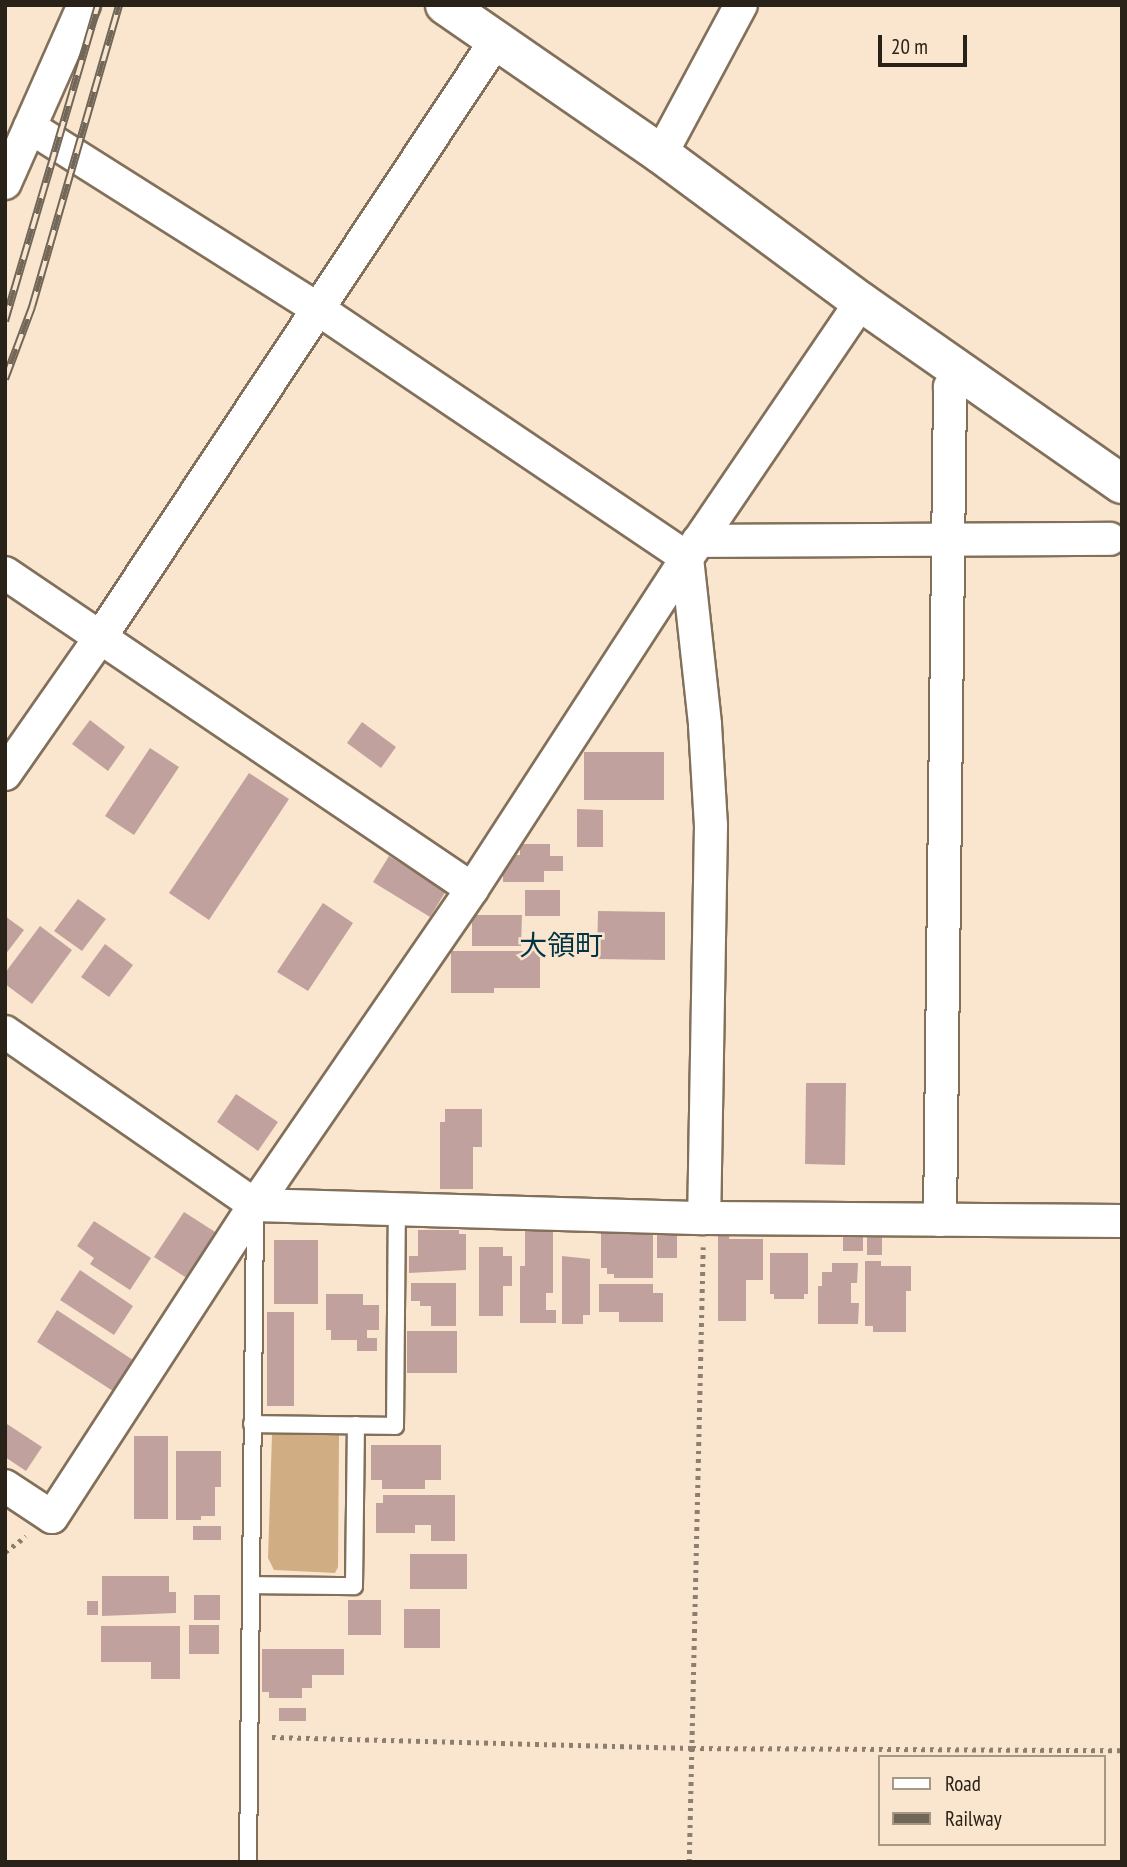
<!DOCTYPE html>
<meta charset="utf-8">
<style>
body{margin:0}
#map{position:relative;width:1127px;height:1867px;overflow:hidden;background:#fae6ce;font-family:"PT Sans Narrow","Noto Sans JP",sans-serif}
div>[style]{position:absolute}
.forest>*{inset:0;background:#d0ad83}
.building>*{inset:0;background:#c1a19d}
.path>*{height:4.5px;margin-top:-2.25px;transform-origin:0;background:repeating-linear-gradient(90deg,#8c7f6f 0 3.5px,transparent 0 8.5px)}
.roads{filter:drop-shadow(2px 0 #82705b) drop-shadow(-2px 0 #82705b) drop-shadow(0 2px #82705b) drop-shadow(0 -2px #82705b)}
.service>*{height:16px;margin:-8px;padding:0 8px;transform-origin:8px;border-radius:8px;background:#fff}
.minor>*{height:32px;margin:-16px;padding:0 16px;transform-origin:16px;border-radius:16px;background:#fff}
.tertiary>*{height:38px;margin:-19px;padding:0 19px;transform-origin:19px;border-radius:19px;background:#fff}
.rail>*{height:8px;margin-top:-4px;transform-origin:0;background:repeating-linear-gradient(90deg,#fae6ce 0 16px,#716657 0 32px);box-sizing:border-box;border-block:2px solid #716657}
span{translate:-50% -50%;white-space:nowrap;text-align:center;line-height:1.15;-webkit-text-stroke:5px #fae6ce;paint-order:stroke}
.quarter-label{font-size:28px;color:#003445}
.frame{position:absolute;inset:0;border:7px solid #292219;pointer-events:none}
.legend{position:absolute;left:878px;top:1755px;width:228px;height:91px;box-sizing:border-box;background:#fae6ce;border:2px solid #a69886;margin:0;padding:9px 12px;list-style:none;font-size:21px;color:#292219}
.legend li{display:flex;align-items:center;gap:14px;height:35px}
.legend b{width:35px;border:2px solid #a69886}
.scale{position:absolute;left:878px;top:35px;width:89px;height:32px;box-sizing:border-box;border:4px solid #292219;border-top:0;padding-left:9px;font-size:21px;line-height:24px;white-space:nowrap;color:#292219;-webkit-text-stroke:5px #fae6ce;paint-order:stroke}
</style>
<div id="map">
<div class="forest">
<i style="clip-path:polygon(272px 1435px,339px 1435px,338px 1567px,335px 1573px,274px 1570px,268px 1558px)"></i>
</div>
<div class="building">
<i style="clip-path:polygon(90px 720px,125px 747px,108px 771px,72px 744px)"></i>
<i style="clip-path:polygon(362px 722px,396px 747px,381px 768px,347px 743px)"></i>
<i style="clip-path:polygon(150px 748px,179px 767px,134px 835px,105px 816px)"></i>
<i style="clip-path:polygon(584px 752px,664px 752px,664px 800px,584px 800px)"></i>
<i style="clip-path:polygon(249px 773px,289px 799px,209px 920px,169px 893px)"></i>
<i style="clip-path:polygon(577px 809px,603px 810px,603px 847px,577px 847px)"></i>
<i style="clip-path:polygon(520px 844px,550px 844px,550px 856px,563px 856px,563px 871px,544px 871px,544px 882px,503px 882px,503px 863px,510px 863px,510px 855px,520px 855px)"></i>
<i style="clip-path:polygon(389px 856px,446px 891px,430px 917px,373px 882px)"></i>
<i style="clip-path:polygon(525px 890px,560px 890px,560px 916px,525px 916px)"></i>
<i style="clip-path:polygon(78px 899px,106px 919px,82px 951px,54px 931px)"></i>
<i style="clip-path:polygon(323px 903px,353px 923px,308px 991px,277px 972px)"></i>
<i style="clip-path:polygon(598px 911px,665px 912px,665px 960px,597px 959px)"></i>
<i style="clip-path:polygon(472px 915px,522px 915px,521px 946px,472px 946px)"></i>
<i style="clip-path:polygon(5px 916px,24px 930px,5px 955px)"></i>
<i style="clip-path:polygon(40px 926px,72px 950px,32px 1004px,5px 984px,5px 973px)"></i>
<i style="clip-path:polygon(105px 944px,133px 965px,109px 997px,81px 977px)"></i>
<i style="clip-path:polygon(451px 951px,540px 951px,540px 988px,494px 988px,494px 993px,451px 993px)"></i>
<i style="clip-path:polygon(806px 1083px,846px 1083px,845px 1165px,805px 1164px)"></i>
<i style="clip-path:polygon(236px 1094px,278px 1122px,258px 1151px,217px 1122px)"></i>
<i style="clip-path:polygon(445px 1109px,482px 1109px,482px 1147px,473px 1147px,473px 1189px,440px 1189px,440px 1122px,445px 1122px)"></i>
<i style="clip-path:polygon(184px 1212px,223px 1237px,193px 1282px,154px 1257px)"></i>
<i style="clip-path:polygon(94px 1221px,151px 1258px,130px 1290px,90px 1264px,94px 1258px,77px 1246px)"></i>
<i style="clip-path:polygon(418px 1230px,459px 1230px,459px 1234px,466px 1234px,466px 1270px,409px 1273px,409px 1256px,418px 1256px)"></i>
<i style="clip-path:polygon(525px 1231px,553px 1231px,553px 1293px,546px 1293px,546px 1310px,556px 1310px,556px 1323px,520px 1323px,520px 1266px,525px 1266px)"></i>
<i style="clip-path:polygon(601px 1232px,653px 1232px,653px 1278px,614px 1278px,614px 1274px,607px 1274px,607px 1268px,601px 1268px)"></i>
<i style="clip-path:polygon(657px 1232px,677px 1232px,677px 1258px,657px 1258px)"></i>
<i style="clip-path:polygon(718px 1233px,730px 1233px,729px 1239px,763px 1239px,763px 1280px,746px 1280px,746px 1321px,718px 1321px)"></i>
<i style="clip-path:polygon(867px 1235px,882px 1235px,882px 1255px,867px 1255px)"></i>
<i style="clip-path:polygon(843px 1236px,863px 1236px,863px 1251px,843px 1251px)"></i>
<i style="clip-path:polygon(274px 1240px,318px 1240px,318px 1304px,274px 1304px)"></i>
<i style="clip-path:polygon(479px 1247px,503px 1247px,503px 1256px,512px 1256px,512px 1286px,503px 1286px,503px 1316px,479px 1316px)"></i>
<i style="clip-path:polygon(770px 1253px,808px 1253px,808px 1294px,804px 1294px,804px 1299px,774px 1299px,774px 1294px,770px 1294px)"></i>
<i style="clip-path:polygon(562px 1256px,590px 1259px,590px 1315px,583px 1315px,583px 1324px,562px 1324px)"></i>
<i style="clip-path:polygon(865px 1261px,881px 1261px,881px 1266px,911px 1266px,911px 1291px,906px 1291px,906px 1332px,873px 1332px,873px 1326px,865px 1326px)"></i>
<i style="clip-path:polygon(832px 1263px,858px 1263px,857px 1283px,851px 1283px,851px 1303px,859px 1303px,858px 1324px,818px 1324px,818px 1286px,822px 1286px,822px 1272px,832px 1272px)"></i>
<i style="clip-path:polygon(80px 1270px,133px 1306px,114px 1335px,60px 1300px)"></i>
<i style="clip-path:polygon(411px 1283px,456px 1283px,456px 1326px,431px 1326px,431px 1306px,420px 1306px,420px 1301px,411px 1301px)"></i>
<i style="clip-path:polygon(599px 1284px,653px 1284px,653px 1293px,663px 1293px,663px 1322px,619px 1322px,619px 1312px,599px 1312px)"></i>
<i style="clip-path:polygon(326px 1294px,363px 1294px,363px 1305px,379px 1305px,379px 1330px,367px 1330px,367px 1338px,377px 1338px,377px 1351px,357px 1351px,357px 1340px,331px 1340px,331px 1330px,326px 1330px)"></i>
<i style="clip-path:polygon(57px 1310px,136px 1362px,116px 1393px,37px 1342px)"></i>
<i style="clip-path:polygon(267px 1312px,294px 1312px,294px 1406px,267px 1406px)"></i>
<i style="clip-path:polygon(407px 1331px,457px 1331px,457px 1373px,407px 1373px)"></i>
<i style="clip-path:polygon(7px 1424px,42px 1447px,26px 1471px,5px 1457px)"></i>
<i style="clip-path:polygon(134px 1436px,168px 1436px,168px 1519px,134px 1519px)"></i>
<i style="clip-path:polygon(371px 1445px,441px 1445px,441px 1480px,425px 1480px,425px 1489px,382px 1489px,382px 1480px,371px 1480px)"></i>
<i style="clip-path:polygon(176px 1451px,221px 1451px,221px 1487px,215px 1487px,215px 1516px,201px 1516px,201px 1520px,176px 1520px)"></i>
<i style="clip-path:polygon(383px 1495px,455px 1495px,455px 1541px,431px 1541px,431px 1525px,415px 1525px,415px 1533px,376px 1533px,376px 1503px,383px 1503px)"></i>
<i style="clip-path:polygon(193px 1526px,221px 1526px,221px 1540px,193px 1540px)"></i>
<i style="clip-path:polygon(410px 1554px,467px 1554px,467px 1589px,410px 1589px)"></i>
<i style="clip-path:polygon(102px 1576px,169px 1576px,169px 1592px,176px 1592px,176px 1613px,102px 1616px)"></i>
<i style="clip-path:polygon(194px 1595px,220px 1595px,220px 1620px,194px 1620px)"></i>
<i style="clip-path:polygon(348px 1600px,381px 1600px,381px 1635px,348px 1635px)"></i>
<i style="clip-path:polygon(87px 1601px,98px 1601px,98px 1615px,87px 1615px)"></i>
<i style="clip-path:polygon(404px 1609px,440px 1609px,440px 1648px,404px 1648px)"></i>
<i style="clip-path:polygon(189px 1625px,219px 1625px,219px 1654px,189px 1654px)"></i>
<i style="clip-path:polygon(101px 1626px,180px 1626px,180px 1679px,151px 1679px,151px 1662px,101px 1662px)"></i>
<i style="clip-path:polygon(262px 1649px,344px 1649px,344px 1675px,312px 1675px,312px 1688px,302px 1688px,302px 1698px,269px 1698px,269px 1692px,262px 1692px)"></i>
<i style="clip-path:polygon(279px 1708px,306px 1708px,306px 1721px,279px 1721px)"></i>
</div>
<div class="path">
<i style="left:5px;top:1552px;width:26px;rotate:-37deg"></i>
<i style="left:272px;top:1737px;width:420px;rotate:1.5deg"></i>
<i style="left:692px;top:1748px;width:430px;rotate:0.3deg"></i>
<i style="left:689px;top:1862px;width:615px;rotate:-88.7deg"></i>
</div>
<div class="roads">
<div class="service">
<i style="left:252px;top:1424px;width:143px;rotate:0.8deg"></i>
<i style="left:395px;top:1426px;width:217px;rotate:-89.5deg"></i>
<i style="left:251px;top:1585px;width:103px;rotate:0.6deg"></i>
<i style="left:354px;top:1586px;width:161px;rotate:-89.3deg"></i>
<i style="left:248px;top:1862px;width:648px;rotate:-89.38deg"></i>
</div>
<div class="minor">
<i style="left:30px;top:127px;width:341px;rotate:32.3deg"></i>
<i style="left:318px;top:309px;width:445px;rotate:34deg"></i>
<i style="left:687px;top:558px;width:168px;rotate:83.8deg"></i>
<i style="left:705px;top:725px;width:100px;rotate:86.6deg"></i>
<i style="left:711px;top:825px;width:393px;rotate:91deg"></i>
<i style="left:661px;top:154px;width:169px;rotate:-61.8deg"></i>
<i style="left:5px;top:183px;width:195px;rotate:-66.1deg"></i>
<i style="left:698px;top:541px;width:412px;rotate:-0.3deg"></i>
<i style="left:5px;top:573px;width:564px;rotate:34.08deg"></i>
<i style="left:5px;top:774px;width:166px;rotate:-55.1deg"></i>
<i style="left:100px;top:638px;width:715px;rotate:-56.47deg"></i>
<i style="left:5px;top:1032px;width:304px;rotate:34.7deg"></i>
<i style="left:255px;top:1205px;width:449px;rotate:1.7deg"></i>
<i style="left:704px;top:1218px;width:418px;rotate:0.4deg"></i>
<i style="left:940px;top:1220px;width:833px;rotate:-89.31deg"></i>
<i style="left:950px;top:387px;width:19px;rotate:-54deg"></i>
<i style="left:5px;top:1486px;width:56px;rotate:33.4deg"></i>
<i style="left:52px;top:1517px;width:372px;rotate:-57deg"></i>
<i style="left:255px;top:1205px;width:383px;rotate:-55.5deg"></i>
<i style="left:472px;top:889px;width:395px;rotate:-57deg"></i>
<i style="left:687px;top:558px;width:310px;rotate:-55.8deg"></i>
</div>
<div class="tertiary">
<i style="left:445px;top:5px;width:262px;rotate:34.6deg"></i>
<i style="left:661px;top:154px;width:249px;rotate:36.5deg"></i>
<i style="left:861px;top:302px;width:318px;rotate:34.9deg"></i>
</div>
</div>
<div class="rail">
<i style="left:5px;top:321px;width:329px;rotate:-73.6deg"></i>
<i style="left:5px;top:379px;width:77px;rotate:-69.4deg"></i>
<i style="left:32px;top:307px;width:314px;rotate:-73.9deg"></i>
</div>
<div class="quarter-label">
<span style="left:561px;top:945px">大領町</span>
</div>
<div class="frame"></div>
<ul class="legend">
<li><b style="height:9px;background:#fff"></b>Road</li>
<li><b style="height:9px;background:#716657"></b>Railway</li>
</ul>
<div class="scale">20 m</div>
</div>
